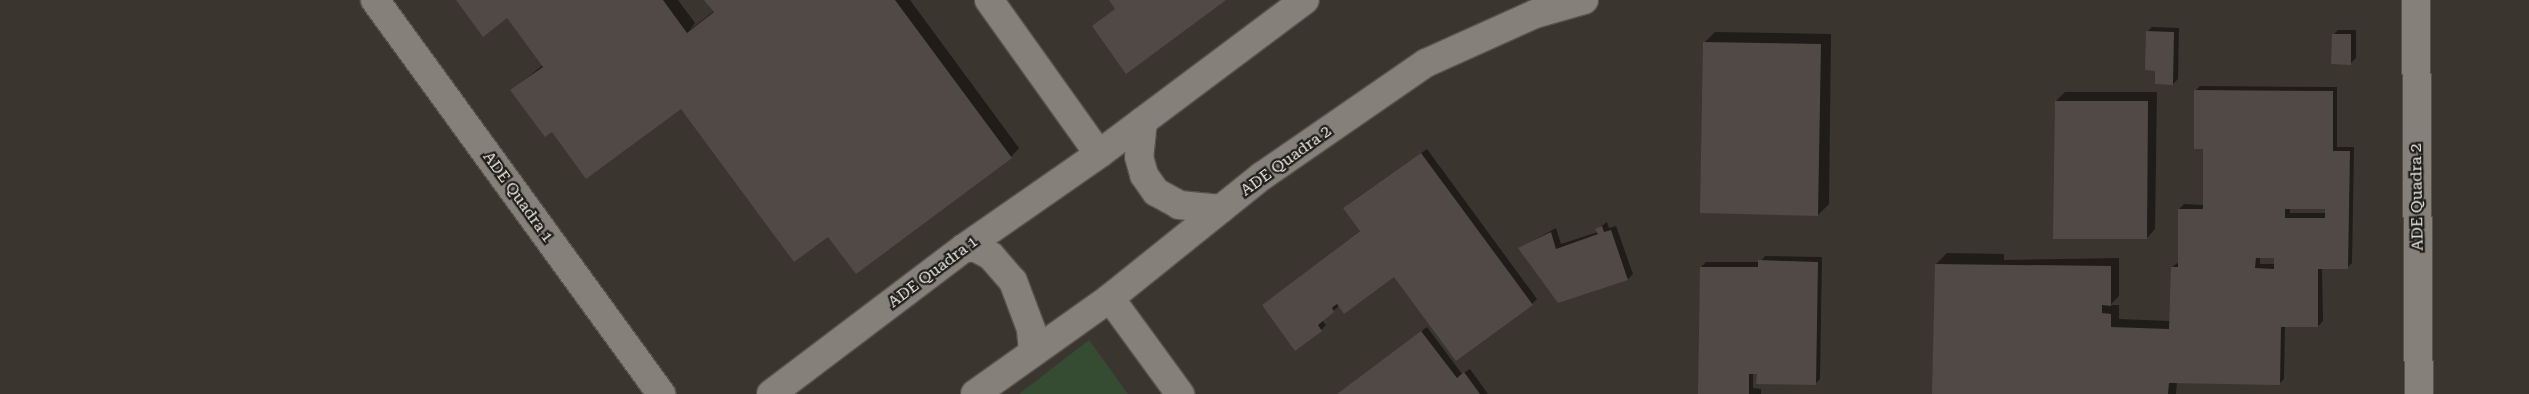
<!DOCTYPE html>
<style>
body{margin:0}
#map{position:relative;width:2529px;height:394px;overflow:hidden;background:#3a362f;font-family:"Roboto Serif",serif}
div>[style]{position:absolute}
.green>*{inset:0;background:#354c33}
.shadow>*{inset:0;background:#0007}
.building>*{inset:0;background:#514945}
.roads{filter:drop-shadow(1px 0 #56534d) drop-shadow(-1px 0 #56534d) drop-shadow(0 1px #56534d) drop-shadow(0 -1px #56534d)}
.street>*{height:28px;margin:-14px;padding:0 14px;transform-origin:14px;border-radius:14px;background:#858079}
span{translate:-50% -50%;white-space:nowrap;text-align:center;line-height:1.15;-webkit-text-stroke:4.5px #1f1d1a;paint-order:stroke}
.street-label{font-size:16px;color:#eeece7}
</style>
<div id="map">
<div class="green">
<i style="clip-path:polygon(1089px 340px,1128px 394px,1019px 394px)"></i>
</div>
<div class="shadow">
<i style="clip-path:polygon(457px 0,678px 0,695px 23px,690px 30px,714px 11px,706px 0,910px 0,1019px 148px,1011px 157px,828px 236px,682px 107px,512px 90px,543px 65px,507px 17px)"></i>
<i style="clip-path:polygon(2152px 27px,2179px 28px,2178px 79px,2173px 84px,2157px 69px,2147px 32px)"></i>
<i style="clip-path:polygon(2338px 30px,2356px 30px,2356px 58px,2351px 63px,2333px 35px)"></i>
<i style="clip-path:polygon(1715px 32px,1831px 34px,1829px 204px,1818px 215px,1704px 43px)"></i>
<i style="clip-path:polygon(evenodd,2200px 86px,2337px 87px,2337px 147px,2354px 147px,2352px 263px,2347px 268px,2322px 268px,2323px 321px,2318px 326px,2285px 326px,2284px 379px,2279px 384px,2177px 382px,2176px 394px,1934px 394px,1936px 264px,1947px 253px,2004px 254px,2004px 260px,2119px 258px,2119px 296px,2110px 305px,2119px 305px,2119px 319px,2171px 321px,2172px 267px,2179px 262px,2179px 209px,2184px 204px,2205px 205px,2205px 148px,2195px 91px,2200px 86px,2290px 208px,2326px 208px,2326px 213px,2290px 213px,2290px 208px,2200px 86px,2260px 257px,2275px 257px,2275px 264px,2260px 264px,2260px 257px)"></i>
<i style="clip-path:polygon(2065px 92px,2157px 92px,2155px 229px,2147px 238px,2056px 101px)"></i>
<i style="clip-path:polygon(1427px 149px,1537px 299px,1532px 304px,1394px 275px,1340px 305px,1322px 320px,1326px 325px,1321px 330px,1295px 349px,1263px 305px,1361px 230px,1345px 208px,1350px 203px)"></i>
<i style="clip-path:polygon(1607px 222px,1609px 228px,1616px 226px,1633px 274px,1628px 279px,1559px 301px,1520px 248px,1556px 228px,1561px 244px,1598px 232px,1597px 229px)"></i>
<i style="clip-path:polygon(1765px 256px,1822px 257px,1820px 379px,1815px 384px,1753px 372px,1753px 388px,1761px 389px,1761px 394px,1699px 394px,1701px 267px,1706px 262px,1760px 262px)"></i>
<i style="clip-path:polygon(1427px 327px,1462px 374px,1470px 369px,1488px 394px,1338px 394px)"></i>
</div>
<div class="building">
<i style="clip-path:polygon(456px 0,663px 0,687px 33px,714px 12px,704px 0,895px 0,1012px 158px,856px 274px,828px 237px,794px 262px,681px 109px,586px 179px,552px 132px,545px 137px,510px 90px,543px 67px,507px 18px,483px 37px)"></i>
<i style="clip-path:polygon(1109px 0,1226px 0,1126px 74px,1092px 26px,1115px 9px)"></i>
<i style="clip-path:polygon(2146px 31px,2174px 32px,2173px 85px,2155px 84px,2155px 71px,2145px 70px)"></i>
<i style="clip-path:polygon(2332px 34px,2351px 34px,2351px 65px,2331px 64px)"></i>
<i style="clip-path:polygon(1703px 42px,1821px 44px,1818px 216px,1700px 213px)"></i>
<i style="clip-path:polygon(evenodd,2194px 90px,2333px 91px,2333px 151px,2350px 151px,2348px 269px,2318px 269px,2318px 327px,2281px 327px,2280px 385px,2169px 383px,2168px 394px,1932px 394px,1935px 264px,2111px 266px,2111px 306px,2102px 305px,2102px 313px,2111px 314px,2111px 327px,2169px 329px,2171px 267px,2178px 267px,2178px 209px,2203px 209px,2203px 149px,2194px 149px,2194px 90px,2285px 209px,2325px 209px,2325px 218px,2285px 218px,2285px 209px,2194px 90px,2256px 258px,2274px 258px,2274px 269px,2255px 268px,2256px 258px)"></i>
<i style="clip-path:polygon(2055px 101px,2148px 101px,2147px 239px,2053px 239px)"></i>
<i style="clip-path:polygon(1421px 153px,1533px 305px,1456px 361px,1394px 277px,1344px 314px,1337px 304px,1334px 306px,1332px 308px,1334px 312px,1318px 325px,1322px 331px,1295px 351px,1262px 305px,1360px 231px,1343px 208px)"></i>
<i style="clip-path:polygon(1602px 226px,1604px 232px,1611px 230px,1628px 280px,1558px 303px,1518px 248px,1551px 232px,1556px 249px,1598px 234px,1595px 229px)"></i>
<i style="clip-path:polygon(1758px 260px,1818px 262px,1816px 385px,1756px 384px,1757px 374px,1749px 374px,1749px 394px,1698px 394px,1700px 267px,1758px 267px)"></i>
<i style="clip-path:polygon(1421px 331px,1457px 378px,1464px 372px,1480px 394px,1337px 394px)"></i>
</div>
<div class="roads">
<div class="street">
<i style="left:375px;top:0;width:487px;rotate:54deg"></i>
<i style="left:989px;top:0;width:189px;rotate:54.5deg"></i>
<i style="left:2416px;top:0;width:394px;rotate:89.6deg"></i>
<i style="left:1143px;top:121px;width:36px;rotate:96deg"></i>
<i style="left:1139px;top:157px;width:19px;rotate:74deg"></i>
<i style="left:1144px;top:175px;width:21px;rotate:55deg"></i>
<i style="left:1156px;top:192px;width:26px;rotate:29deg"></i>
<i style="left:1179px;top:205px;width:42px;rotate:5.4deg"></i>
<i style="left:964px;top:248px;width:12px"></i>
<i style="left:976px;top:248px;width:17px;rotate:28deg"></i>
<i style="left:991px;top:256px;width:33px;rotate:49deg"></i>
<i style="left:1013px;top:281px;width:51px;rotate:69.4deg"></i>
<i style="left:1031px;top:329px;width:23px;rotate:85deg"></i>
<i style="left:1110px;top:298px;width:119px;rotate:53.9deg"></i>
<i style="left:771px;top:394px;width:242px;rotate:-37.1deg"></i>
<i style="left:964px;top:248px;width:165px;rotate:-34.8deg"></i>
<i style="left:1099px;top:154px;width:257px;rotate:-36.8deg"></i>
<i style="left:975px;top:394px;width:166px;rotate:-35.4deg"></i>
<i style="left:1110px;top:298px;width:195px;rotate:-38.8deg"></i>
<i style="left:1262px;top:176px;width:199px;rotate:-34.6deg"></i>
<i style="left:1426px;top:63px;width:120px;rotate:-24.2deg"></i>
<i style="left:1535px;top:14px;width:51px;rotate:-15.9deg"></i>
</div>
</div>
<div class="street-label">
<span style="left:1286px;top:161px;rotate:-36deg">ADE Quadra 2</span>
<span style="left:518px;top:197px;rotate:54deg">ADE Quadra 1</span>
<span style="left:2417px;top:197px;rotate:-91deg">ADE Quadra 2</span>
<span style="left:933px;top:272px;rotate:-37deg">ADE Quadra 1</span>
</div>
</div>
